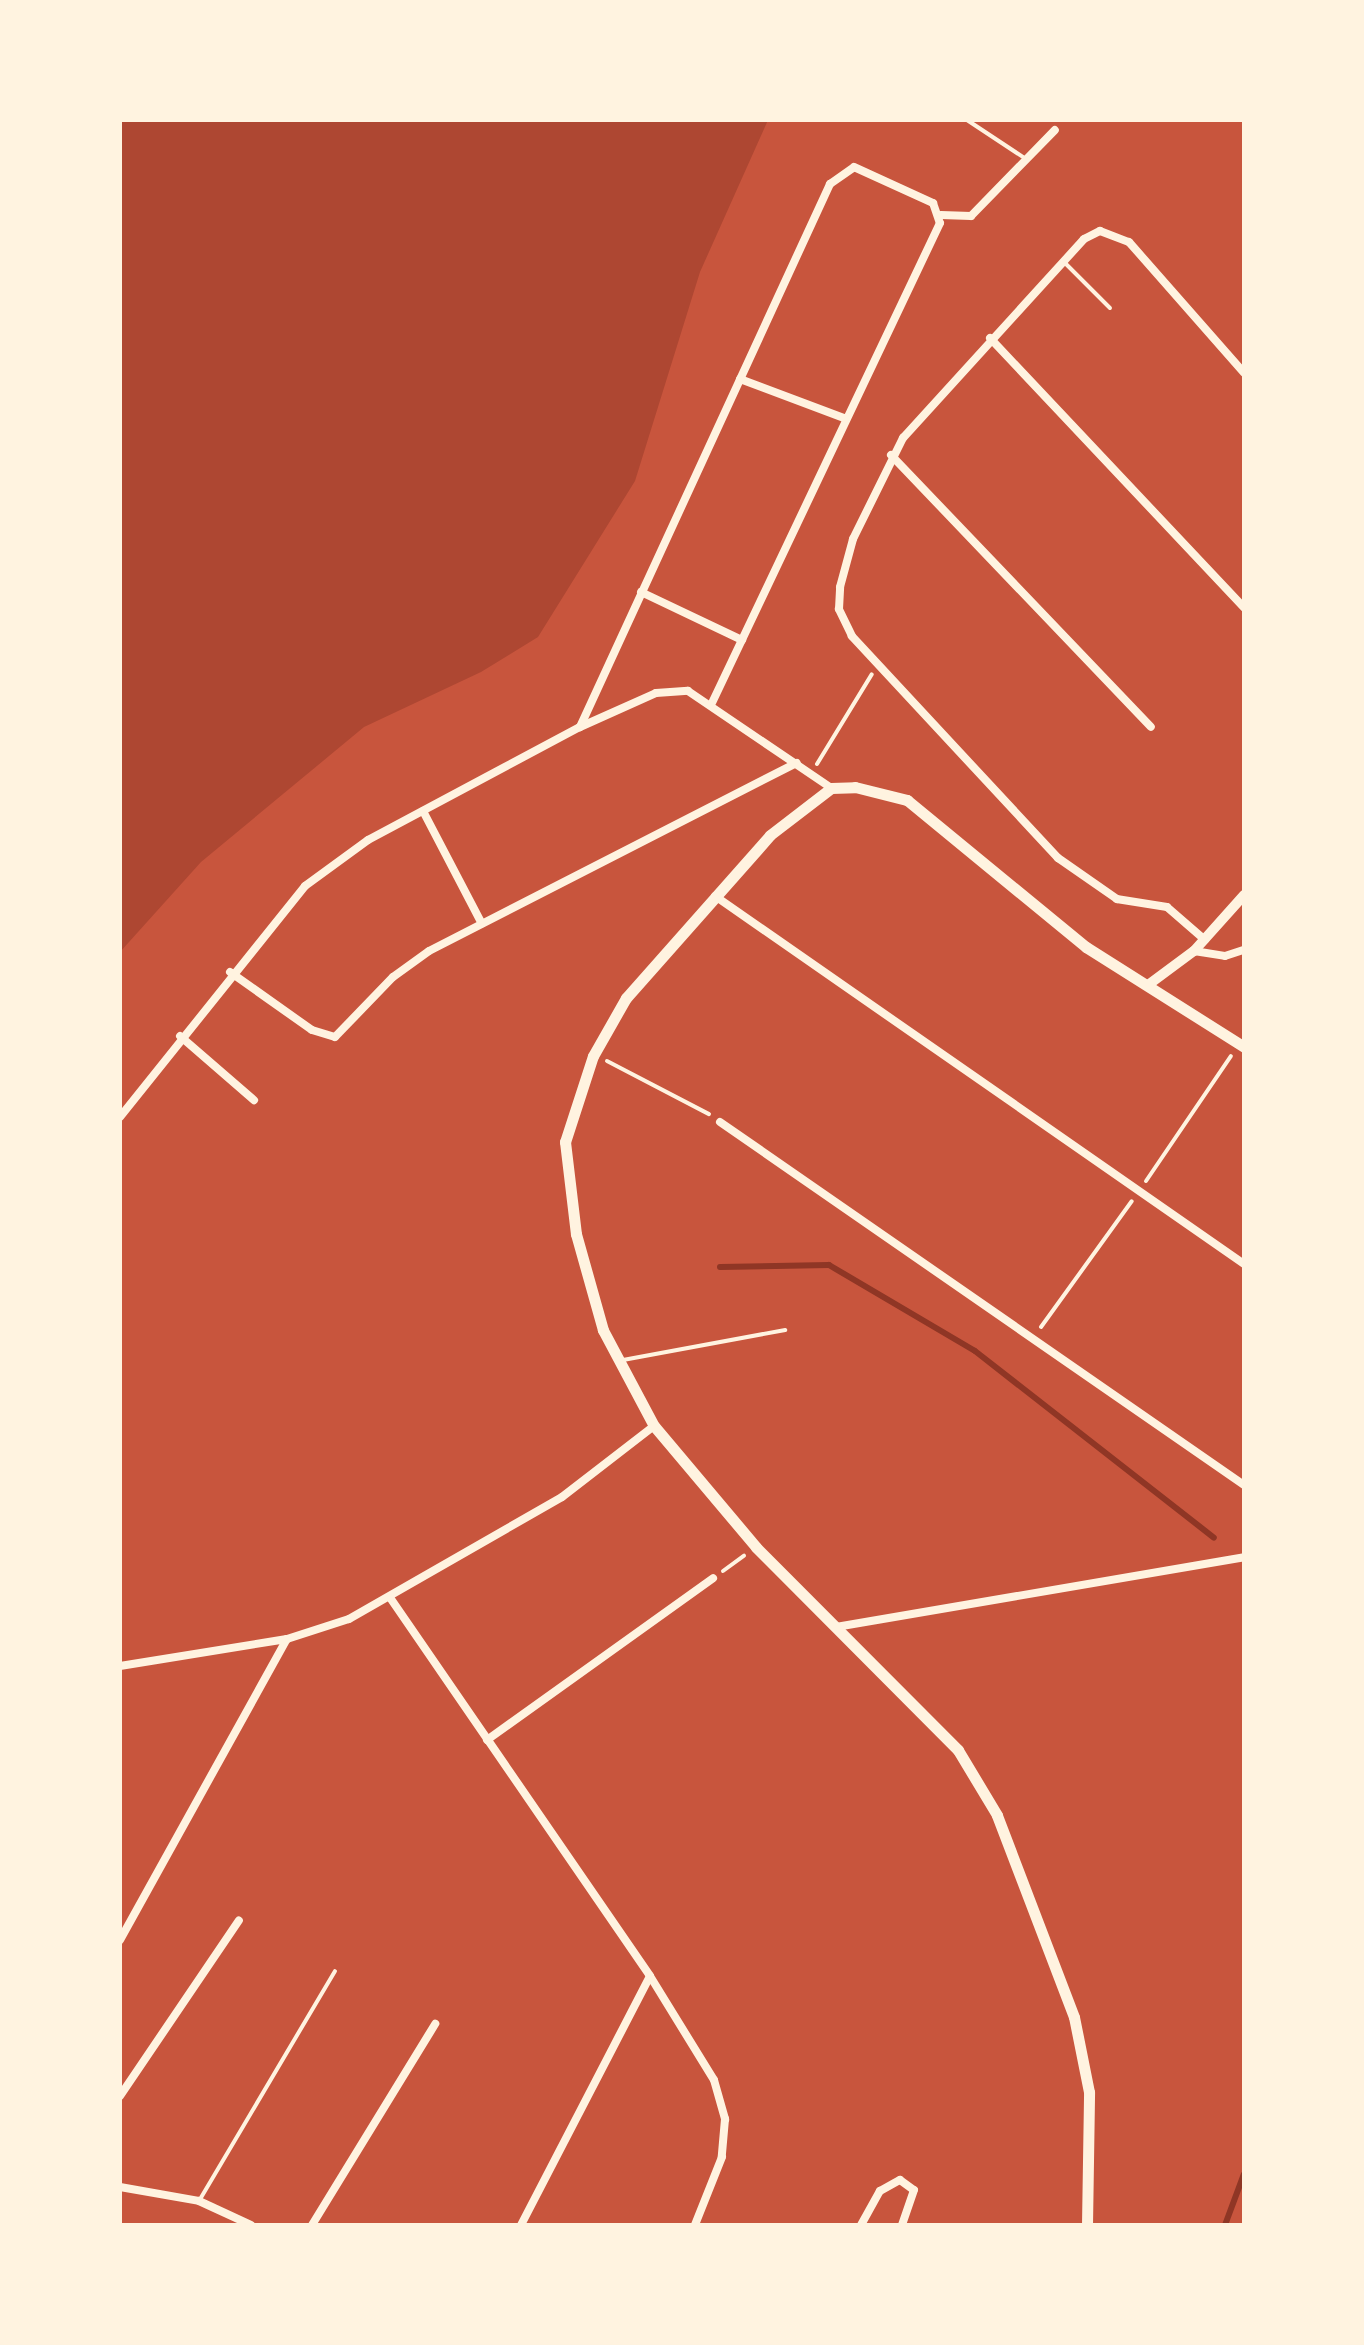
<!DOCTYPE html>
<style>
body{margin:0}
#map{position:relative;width:1364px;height:2345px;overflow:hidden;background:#c8553d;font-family:"Crimson Pro",serif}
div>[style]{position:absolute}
.green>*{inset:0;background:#ae4732}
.stream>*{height:6px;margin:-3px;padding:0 3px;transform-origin:3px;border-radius:3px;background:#8f3625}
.path>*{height:4px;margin:-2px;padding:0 2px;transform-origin:2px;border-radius:2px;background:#fff3e0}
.service>*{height:4px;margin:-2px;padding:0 2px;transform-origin:2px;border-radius:2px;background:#fff3e0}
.minor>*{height:8px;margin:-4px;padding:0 4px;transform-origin:4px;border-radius:4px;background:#fff3e0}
.tertiary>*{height:10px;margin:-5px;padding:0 5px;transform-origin:5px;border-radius:5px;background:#fff3e0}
.secondary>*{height:11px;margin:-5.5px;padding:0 5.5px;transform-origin:5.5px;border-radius:5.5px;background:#fff3e0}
span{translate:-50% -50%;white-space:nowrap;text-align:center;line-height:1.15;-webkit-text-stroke:9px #fff3e0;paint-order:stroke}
.frame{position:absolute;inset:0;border:122px solid #fff3e0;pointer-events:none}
</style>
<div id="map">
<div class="green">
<i style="clip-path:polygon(120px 120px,768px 120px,700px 272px,635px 481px,538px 637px,481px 672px,364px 727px,201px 862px,120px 952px)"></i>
</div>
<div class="stream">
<i style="left:720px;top:1267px;width:109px;rotate:-1.1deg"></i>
<i style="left:829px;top:1265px;width:169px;rotate:30.5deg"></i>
<i style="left:975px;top:1351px;width:303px;rotate:38deg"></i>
<i style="left:1225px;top:2225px;width:54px;rotate:-69.6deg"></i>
</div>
<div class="path">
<i style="left:817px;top:764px;width:105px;rotate:-58.6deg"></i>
<i style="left:607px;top:1061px;width:115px;rotate:27.5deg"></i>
<i style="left:1146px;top:1181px;width:151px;rotate:-55.8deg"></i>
<i style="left:1041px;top:1327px;width:155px;rotate:-54.2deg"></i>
<i style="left:723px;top:1571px;width:26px;rotate:-36deg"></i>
</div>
<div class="service">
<i style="left:967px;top:120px;width:71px;rotate:33.5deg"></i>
<i style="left:1064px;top:262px;width:65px;rotate:45deg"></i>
<i style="left:623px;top:1360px;width:165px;rotate:-10.5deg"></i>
<i style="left:199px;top:2201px;width:267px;rotate:-59.4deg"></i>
</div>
<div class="minor">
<i style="left:941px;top:215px;width:30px;rotate:2deg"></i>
<i style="left:971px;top:216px;width:120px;rotate:-45.7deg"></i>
<i style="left:990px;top:338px;width:371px;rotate:46.7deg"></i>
<i style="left:740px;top:379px;width:111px;rotate:20.6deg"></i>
<i style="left:891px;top:455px;width:376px;rotate:46.3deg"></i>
<i style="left:641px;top:592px;width:112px;rotate:25.4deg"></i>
<i style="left:580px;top:727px;width:598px;rotate:-65.28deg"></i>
<i style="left:830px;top:184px;width:29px;rotate:-35deg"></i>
<i style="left:854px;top:167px;width:87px;rotate:24.5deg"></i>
<i style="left:933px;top:203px;width:21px;rotate:71deg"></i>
<i style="left:940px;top:223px;width:531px;rotate:115.41deg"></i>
<i style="left:423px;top:811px;width:127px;rotate:62.4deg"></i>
<i style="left:715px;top:896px;width:644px;rotate:34.82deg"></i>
<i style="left:1205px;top:940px;width:50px;rotate:-139deg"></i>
<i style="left:1167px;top:907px;width:51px;rotate:-170.9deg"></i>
<i style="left:1117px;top:899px;width:72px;rotate:-145.2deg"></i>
<i style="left:1058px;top:858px;width:303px;rotate:-132.9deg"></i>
<i style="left:852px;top:636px;width:30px;rotate:-116deg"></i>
<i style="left:839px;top:609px;width:22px;rotate:-87deg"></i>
<i style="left:840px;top:587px;width:50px;rotate:-74.8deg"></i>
<i style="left:853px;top:539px;width:113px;rotate:-63.7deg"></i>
<i style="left:903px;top:438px;width:269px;rotate:-47.7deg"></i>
<i style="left:1084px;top:239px;width:18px;rotate:-27deg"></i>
<i style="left:1100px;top:231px;width:31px;rotate:21deg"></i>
<i style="left:1129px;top:242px;width:174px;rotate:48.7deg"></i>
<i style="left:1194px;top:951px;width:31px;rotate:9deg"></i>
<i style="left:1225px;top:956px;width:20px;rotate:-18deg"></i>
<i style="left:230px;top:972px;width:100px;rotate:35.3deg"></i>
<i style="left:312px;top:1030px;width:24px;rotate:17deg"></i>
<i style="left:335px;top:1037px;width:83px;rotate:-46deg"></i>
<i style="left:393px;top:977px;width:44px;rotate:-35.8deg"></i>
<i style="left:429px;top:951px;width:413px;rotate:-27.1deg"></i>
<i style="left:180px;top:1036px;width:98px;rotate:40.9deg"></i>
<i style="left:120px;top:1117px;width:296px;rotate:-51.3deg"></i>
<i style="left:305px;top:886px;width:78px;rotate:-36.1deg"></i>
<i style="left:368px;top:840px;width:240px;rotate:-28.1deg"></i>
<i style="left:580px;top:727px;width:83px;rotate:-24.1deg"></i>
<i style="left:656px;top:693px;width:32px;rotate:-4deg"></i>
<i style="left:688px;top:691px;width:173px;rotate:34.1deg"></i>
<i style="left:720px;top:1122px;width:637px;rotate:34.71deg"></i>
<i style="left:391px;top:1599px;width:457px;rotate:55.5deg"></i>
<i style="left:650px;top:1976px;width:122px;rotate:58.4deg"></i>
<i style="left:714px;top:2080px;width:41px;rotate:74.2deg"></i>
<i style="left:725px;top:2119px;width:38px;rotate:95deg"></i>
<i style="left:722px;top:2157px;width:73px;rotate:111.7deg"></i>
<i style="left:836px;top:1627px;width:414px;rotate:-9.7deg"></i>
<i style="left:120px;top:1666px;width:169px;rotate:-9.2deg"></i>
<i style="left:287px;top:1639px;width:65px;rotate:-17.9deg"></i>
<i style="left:349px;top:1619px;width:245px;rotate:-29.8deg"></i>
<i style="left:562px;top:1497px;width:116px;rotate:-37.7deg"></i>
<i style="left:487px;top:1740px;width:278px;rotate:-35.6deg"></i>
<i style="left:120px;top:1940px;width:344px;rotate:-61deg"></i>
<i style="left:120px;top:2096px;width:212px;rotate:-55.9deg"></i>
<i style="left:120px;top:2187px;width:80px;rotate:10deg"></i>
<i style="left:199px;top:2201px;width:57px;rotate:24.8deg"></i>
<i style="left:312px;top:2225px;width:236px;rotate:-58.5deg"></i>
<i style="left:521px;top:2225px;width:280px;rotate:-62.6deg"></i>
<i style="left:861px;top:2225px;width:39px;rotate:-61deg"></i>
<i style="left:880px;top:2191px;width:23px;rotate:-29deg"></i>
<i style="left:900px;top:2180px;width:17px;rotate:36deg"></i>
<i style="left:914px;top:2190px;width:37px;rotate:109deg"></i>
</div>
<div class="tertiary">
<i style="left:1148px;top:985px;width:57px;rotate:-36.5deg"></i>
<i style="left:1194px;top:951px;width:75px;rotate:-48.2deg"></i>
</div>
<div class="secondary">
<i style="left:1087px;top:2225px;width:133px;rotate:-89.1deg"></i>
<i style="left:1089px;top:2092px;width:76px;rotate:-101.3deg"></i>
<i style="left:1074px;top:2017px;width:216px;rotate:-110.9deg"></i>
<i style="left:997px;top:1815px;width:76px;rotate:-121deg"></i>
<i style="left:958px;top:1750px;width:286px;rotate:-134.9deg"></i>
<i style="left:756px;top:1547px;width:158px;rotate:-130.1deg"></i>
<i style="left:654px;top:1426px;width:109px;rotate:-118deg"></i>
<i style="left:603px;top:1330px;width:100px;rotate:-105.7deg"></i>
<i style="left:576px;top:1234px;width:93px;rotate:-96.8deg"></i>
<i style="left:565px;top:1142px;width:90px;rotate:-72deg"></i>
<i style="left:593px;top:1056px;width:67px;rotate:-60.4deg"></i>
<i style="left:626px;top:998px;width:217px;rotate:-48.5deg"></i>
<i style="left:770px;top:835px;width:77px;rotate:-37.6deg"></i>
<i style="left:831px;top:788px;width:24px;rotate:-2deg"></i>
<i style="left:855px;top:787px;width:54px;rotate:14deg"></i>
<i style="left:907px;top:800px;width:232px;rotate:39.4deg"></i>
<i style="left:1086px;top:947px;width:187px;rotate:32.3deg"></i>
</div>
<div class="frame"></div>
</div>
